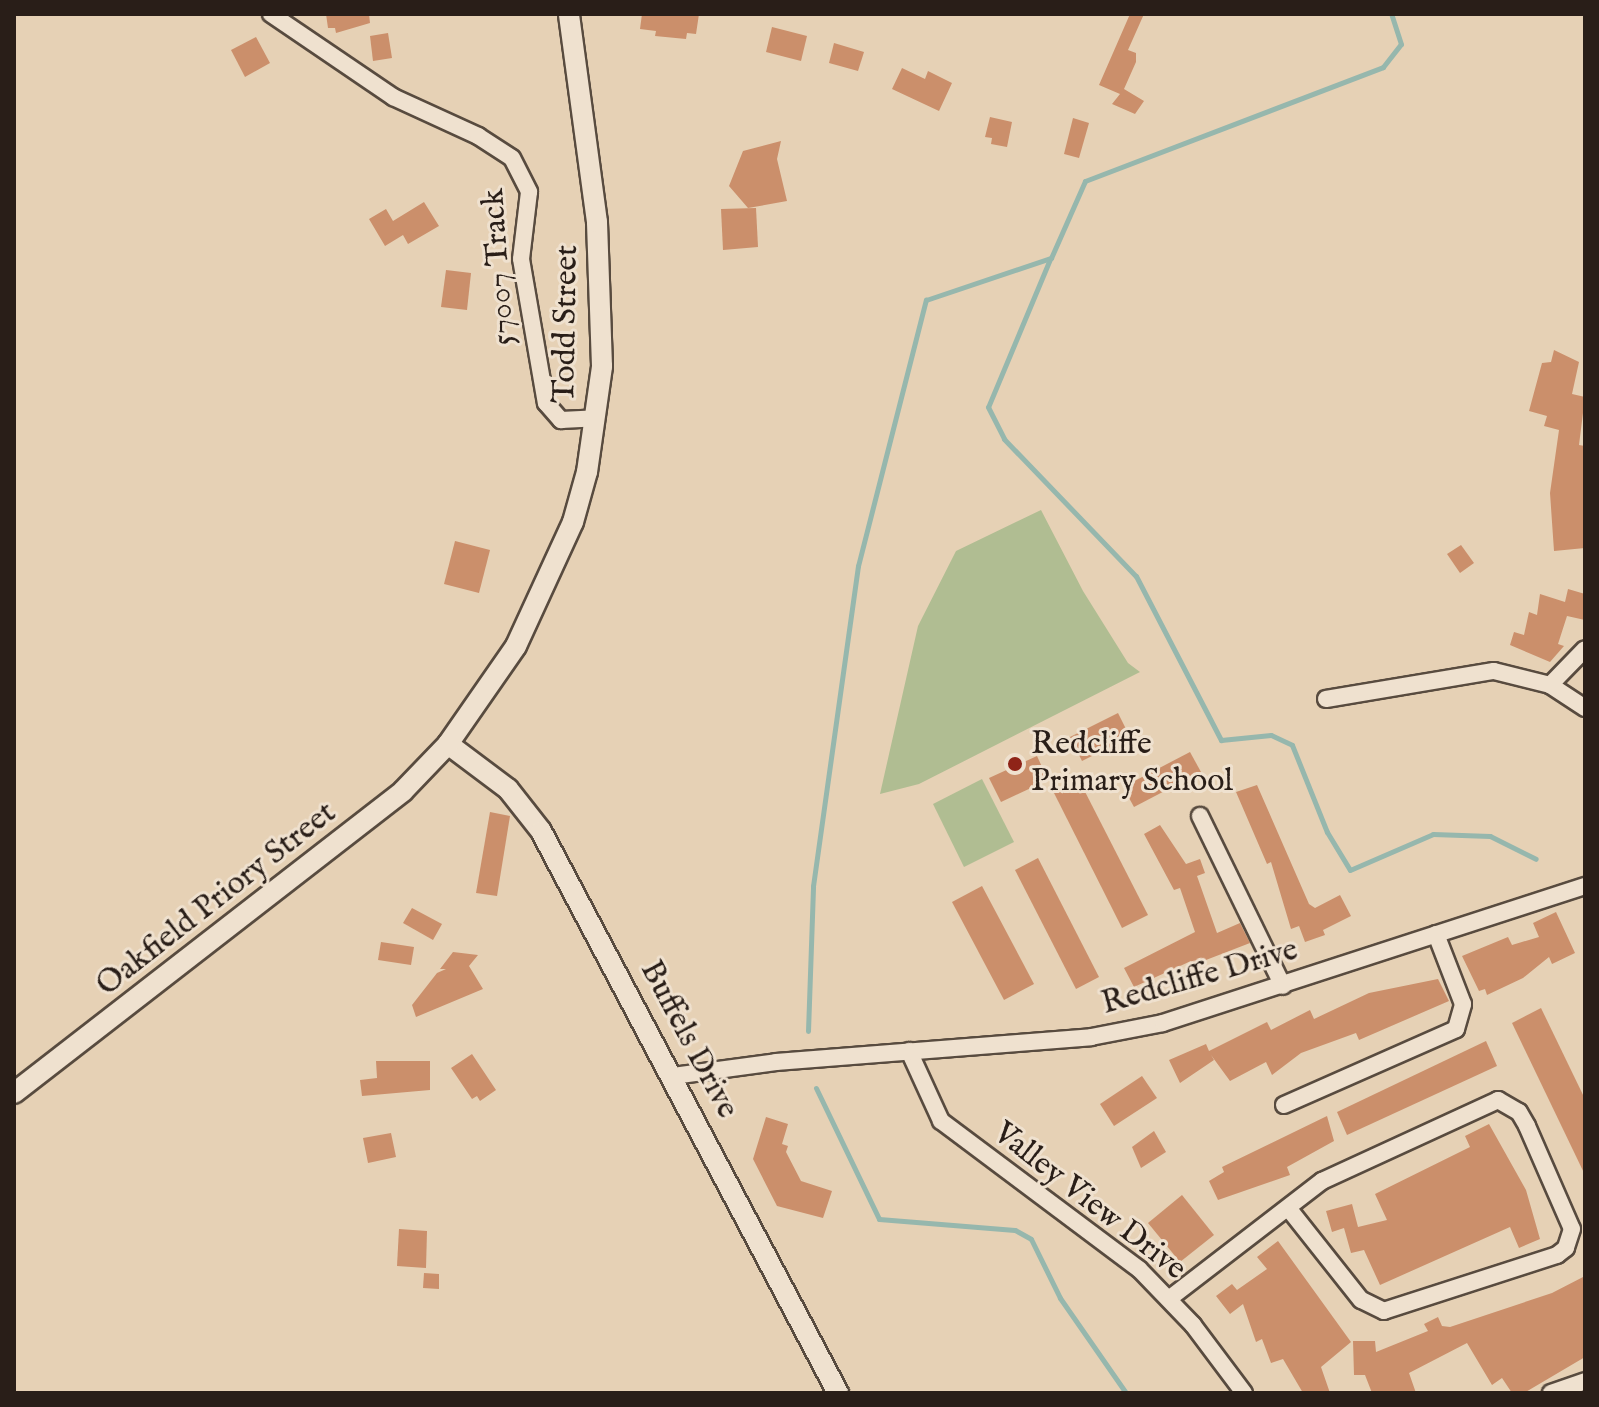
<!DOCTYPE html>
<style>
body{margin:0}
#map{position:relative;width:1599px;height:1407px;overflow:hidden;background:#e6d1b5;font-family:"IM FELL English",serif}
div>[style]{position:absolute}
.green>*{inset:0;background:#b0bd92}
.stream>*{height:5px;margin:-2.5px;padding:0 2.5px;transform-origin:2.5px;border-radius:2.5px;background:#96b7ad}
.building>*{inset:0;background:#cb8f6b}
.roads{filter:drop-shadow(2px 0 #584b3f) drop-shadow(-2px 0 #584b3f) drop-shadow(0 2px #584b3f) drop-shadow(0 -2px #584b3f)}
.minor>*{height:16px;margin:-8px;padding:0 8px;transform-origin:8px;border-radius:8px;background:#efe1cf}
.tertiary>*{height:20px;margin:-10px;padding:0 10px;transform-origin:10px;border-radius:10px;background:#efe1cf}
.dots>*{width:22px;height:22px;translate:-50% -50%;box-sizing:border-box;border:4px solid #efe1cf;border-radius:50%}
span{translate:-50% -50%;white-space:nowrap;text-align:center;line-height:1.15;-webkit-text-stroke:6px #efe1cf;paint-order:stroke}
.street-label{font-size:32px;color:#291e18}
.poi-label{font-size:32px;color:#291e18}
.left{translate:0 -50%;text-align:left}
.frame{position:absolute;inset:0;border:16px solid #291e18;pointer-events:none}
</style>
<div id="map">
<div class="green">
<i style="clip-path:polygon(1041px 510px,1083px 591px,1128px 663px,1140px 672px,919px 784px,880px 794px,918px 626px,956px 551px)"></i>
<i style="clip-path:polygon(982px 779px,1014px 842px,964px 867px,933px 804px)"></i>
</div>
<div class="stream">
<i style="left:1050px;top:259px;width:160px;rotate:112.7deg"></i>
<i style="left:988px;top:407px;width:36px;rotate:63deg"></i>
<i style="left:1004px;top:439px;width:190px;rotate:46.1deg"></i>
<i style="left:1136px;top:576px;width:185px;rotate:62.6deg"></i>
<i style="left:1221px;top:740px;width:50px;rotate:-5.7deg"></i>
<i style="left:1271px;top:735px;width:23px;rotate:25deg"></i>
<i style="left:1292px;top:745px;width:94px;rotate:68.1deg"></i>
<i style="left:1327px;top:832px;width:44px;rotate:58.8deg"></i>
<i style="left:1350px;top:870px;width:90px;rotate:-23.4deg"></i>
<i style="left:1433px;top:834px;width:57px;rotate:2deg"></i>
<i style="left:1490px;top:836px;width:51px;rotate:26.6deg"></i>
<i style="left:808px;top:1031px;width:145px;rotate:-88deg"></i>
<i style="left:813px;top:886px;width:323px;rotate:-82deg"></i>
<i style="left:858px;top:566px;width:275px;rotate:-75.7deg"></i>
<i style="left:926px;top:300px;width:132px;rotate:-18.6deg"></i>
<i style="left:1051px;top:258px;width:84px;rotate:-66.2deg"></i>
<i style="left:1085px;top:181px;width:319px;rotate:-20.9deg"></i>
<i style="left:1383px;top:67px;width:29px;rotate:-52deg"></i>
<i style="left:1401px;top:44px;width:32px;rotate:-108deg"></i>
<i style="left:816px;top:1088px;width:145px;rotate:64.3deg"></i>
<i style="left:879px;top:1219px;width:136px;rotate:4.6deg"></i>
<i style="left:1015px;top:1230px;width:18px;rotate:29deg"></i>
<i style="left:1031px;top:1239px;width:66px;rotate:63.8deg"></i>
<i style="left:1060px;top:1298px;width:116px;rotate:55.2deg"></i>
</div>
<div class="building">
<i style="clip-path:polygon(326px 14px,369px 14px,370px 23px,336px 33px,335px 28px,328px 28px)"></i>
<i style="clip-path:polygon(642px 14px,699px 14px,696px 34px,687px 33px,686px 39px,655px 36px,656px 31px,640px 29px)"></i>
<i style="clip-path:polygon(1130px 14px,1144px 14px,1128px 50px,1136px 53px,1136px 62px,1124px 89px,1144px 101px,1135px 114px,1112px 104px,1120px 94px,1099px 85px)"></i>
<i style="clip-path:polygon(772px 27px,807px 36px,801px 61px,766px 52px)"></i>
<i style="clip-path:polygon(388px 33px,392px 58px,373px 61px,370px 36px)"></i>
<i style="clip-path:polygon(256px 37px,270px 63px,245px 77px,231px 50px)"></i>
<i style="clip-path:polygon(834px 43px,864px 52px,858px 71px,829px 63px)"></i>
<i style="clip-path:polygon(902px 68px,925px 79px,928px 71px,952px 83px,939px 111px,892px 89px)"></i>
<i style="clip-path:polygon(990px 117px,1012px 122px,1007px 147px,991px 144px,992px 138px,985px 137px)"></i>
<i style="clip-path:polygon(1073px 118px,1089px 123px,1079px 158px,1064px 154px)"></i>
<i style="clip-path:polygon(781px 141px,777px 159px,787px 201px,748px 208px,729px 186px,743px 151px)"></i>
<i style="clip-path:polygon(424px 202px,439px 226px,408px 244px,403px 235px,385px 246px,369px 219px,386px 209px,393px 221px)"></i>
<i style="clip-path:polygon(756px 208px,758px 247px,723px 250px,721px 209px)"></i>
<i style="clip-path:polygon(446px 270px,471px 273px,467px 310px,441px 307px)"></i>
<i style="clip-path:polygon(1554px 350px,1579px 362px,1572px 394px,1585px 397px,1579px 445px,1585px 446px,1585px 548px,1554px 551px,1550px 493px,1559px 430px,1544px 426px,1547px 416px,1529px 411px,1542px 363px,1551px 362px)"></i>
<i style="clip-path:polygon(455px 541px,490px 550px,479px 593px,444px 584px)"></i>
<i style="clip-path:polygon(1461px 545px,1474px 563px,1460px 573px,1447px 554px)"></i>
<i style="clip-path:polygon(1568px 589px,1585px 594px,1585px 620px,1567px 616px,1558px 644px,1564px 646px,1550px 662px,1510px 645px,1514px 632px,1524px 635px,1529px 612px,1537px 615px,1540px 594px,1565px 602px)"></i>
<i style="clip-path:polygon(1118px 713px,1130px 737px,1082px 761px,1070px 737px)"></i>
<i style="clip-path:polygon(1190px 752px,1201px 772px,1134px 807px,1123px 787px)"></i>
<i style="clip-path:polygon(1037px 756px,1048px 780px,1001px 802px,989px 778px)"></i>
<i style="clip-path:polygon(1079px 780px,1148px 915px,1122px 928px,1054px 793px)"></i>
<i style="clip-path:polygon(1257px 785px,1309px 904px,1315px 908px,1340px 895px,1351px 916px,1323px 930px,1325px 935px,1305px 942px,1299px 926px,1291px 929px,1271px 862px,1267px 864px,1236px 792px)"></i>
<i style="clip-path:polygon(490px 812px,510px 816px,497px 896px,476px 893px)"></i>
<i style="clip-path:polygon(1160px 825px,1186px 864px,1200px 859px,1205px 873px,1197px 876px,1217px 933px,1240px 923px,1250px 943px,1193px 965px,1191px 961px,1134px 987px,1124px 968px,1195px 932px,1180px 888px,1174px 890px,1144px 834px)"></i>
<i style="clip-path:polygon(1038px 858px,1099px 977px,1076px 989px,1015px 870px)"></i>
<i style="clip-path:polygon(982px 886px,1034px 984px,1004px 1000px,952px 902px)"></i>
<i style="clip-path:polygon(412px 908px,442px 924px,433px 940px,403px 923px)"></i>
<i style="clip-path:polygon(1556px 912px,1575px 953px,1552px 964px,1549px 957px,1523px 978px,1487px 995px,1485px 989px,1479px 991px,1462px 956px,1508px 937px,1512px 945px,1539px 937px,1533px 923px)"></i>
<i style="clip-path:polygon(381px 942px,414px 947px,411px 965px,378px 960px)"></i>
<i style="clip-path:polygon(453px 952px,478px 955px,469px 966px,483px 989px,416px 1017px,412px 1005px,437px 973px,446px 969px,440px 969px)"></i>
<i style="clip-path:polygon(1438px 979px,1449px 1001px,1359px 1040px,1356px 1033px,1301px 1053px,1272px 1075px,1266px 1062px,1230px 1081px,1211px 1055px,1214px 1060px,1180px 1083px,1169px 1060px,1206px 1044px,1209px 1051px,1267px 1022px,1271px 1030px,1310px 1010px,1314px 1019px,1369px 993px)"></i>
<i style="clip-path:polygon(1541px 1008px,1585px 1099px,1585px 1175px,1512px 1023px)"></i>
<i style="clip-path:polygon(1486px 1041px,1497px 1066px,1347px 1135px,1337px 1112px)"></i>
<i style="clip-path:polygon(472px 1054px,496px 1090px,480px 1101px,477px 1096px,472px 1099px,451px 1068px)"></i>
<i style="clip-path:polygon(376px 1061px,430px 1061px,430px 1090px,362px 1096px,360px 1080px,377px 1078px)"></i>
<i style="clip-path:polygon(1142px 1076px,1157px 1098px,1114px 1126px,1100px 1104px)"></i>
<i style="clip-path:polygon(1327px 1116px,1334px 1141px,1287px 1167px,1290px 1175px,1218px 1200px,1209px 1181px,1224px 1172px,1222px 1167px)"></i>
<i style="clip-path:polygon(766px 1117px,788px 1124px,782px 1144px,788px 1146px,786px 1152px,801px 1181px,832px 1191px,823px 1218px,777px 1206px,753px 1159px)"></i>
<i style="clip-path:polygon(1489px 1124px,1526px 1190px,1540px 1239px,1519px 1248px,1510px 1227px,1380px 1285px,1364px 1250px,1351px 1253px,1344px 1228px,1332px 1232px,1326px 1211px,1352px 1204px,1358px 1227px,1387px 1220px,1375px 1194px,1470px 1147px,1465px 1136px)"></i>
<i style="clip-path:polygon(1154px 1131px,1166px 1152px,1141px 1168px,1132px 1147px)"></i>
<i style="clip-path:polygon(391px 1133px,396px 1157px,368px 1163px,363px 1138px)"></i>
<i style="clip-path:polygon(1182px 1195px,1214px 1235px,1180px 1262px,1148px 1223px)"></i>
<i style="clip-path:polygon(399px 1229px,427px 1231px,426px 1268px,397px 1266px)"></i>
<i style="clip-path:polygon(1278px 1241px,1351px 1342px,1321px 1367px,1330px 1393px,1303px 1393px,1283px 1359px,1271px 1363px,1262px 1339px,1256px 1342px,1243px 1304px,1230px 1314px,1216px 1296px,1232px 1284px,1237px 1290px,1267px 1269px,1257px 1257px)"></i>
<i style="clip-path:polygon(424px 1273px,439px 1274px,439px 1289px,423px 1288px)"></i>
<i style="clip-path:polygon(1585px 1276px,1585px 1357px,1524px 1393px,1512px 1393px,1502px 1378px,1492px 1385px,1467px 1343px,1409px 1373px,1416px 1393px,1372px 1393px,1365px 1375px,1354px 1375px,1353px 1341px,1375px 1341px,1376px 1352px,1428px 1331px,1424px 1324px,1438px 1317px,1442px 1326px,1450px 1327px,1552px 1293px)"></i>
</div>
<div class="roads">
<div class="minor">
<i style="left:271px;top:14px;width:148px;rotate:34.2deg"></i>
<i style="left:393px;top:97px;width:94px;rotate:24.6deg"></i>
<i style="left:478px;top:136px;width:40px;rotate:32.9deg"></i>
<i style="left:512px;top:158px;width:38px;rotate:63deg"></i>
<i style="left:529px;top:192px;width:67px;rotate:96.8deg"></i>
<i style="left:521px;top:259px;width:146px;rotate:80.2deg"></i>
<i style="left:546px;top:403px;width:23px;rotate:49deg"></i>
<i style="left:561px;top:420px;width:35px;rotate:-3deg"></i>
<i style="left:1550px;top:685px;width:50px;rotate:-45.8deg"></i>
<i style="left:1326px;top:699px;width:170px;rotate:-9.5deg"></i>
<i style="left:1494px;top:671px;width:58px;rotate:14deg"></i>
<i style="left:1550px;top:685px;width:42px;rotate:33.3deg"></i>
<i style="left:1200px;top:816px;width:189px;rotate:64deg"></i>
<i style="left:909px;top:1051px;width:77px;rotate:65.4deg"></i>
<i style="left:941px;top:1121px;width:247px;rotate:36.8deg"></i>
<i style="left:1139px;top:1269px;width:78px;rotate:46deg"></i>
<i style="left:1193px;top:1325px;width:85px;rotate:53.1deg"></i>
<i style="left:673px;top:1076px;width:104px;rotate:-7.7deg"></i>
<i style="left:776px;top:1062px;width:316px;rotate:-4.5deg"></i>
<i style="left:1091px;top:1037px;width:73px;rotate:-11deg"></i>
<i style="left:1163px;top:1023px;width:444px;rotate:-18deg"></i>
<i style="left:1284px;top:1105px;width:188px;rotate:-23.8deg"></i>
<i style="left:1456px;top:1029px;width:26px;rotate:-74deg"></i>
<i style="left:1463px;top:1004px;width:75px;rotate:-111.1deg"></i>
<i style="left:1170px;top:1298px;width:192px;rotate:-37.6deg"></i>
<i style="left:1322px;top:1181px;width:194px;rotate:-24.7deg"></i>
<i style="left:1498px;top:1100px;width:24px;rotate:30deg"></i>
<i style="left:1519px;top:1112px;width:16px;rotate:60deg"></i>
<i style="left:1527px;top:1126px;width:112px;rotate:66.4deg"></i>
<i style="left:1572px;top:1229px;width:20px;rotate:108deg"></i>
<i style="left:1566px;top:1248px;width:11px;rotate:142deg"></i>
<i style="left:1557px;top:1255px;width:182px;rotate:162.1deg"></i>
<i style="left:1384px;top:1311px;width:25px;rotate:-154deg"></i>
<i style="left:1361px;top:1300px;width:117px;rotate:-128.4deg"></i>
<i style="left:1551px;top:1393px;width:36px;rotate:-19deg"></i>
</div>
<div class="tertiary">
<i style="left:448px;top:744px;width:75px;rotate:36.9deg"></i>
<i style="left:508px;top:789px;width:53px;rotate:51.8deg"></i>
<i style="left:541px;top:831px;width:636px;rotate:62.14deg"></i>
<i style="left:14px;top:1093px;width:492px;rotate:-37.8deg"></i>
<i style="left:403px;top:791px;width:65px;rotate:-46.2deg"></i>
<i style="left:448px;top:744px;width:119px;rotate:-55.2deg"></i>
<i style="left:516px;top:646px;width:136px;rotate:-65.3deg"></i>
<i style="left:573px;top:522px;width:52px;rotate:-74.4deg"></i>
<i style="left:587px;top:472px;width:107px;rotate:-81.9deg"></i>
<i style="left:602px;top:366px;width:144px;rotate:-92deg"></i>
<i style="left:597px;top:222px;width:210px;rotate:-97.7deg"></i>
</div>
</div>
<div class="dots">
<i style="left:1015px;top:764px;background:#8f2418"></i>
</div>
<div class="street-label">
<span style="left:500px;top:267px;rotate:-94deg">57007 Track</span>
<span style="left:567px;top:324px;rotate:-89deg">Todd Street</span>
<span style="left:217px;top:900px;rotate:-38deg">Oakfield Priory Street</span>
<span style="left:1200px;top:978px;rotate:-16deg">Redcliffe Drive</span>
<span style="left:688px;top:1040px;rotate:62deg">Buffels Drive</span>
<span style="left:1089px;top:1202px;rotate:38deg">Valley View Drive</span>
</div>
<div class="poi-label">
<span class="left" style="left:1031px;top:764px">Redcliffe<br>Primary School</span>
</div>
<div class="frame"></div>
</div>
